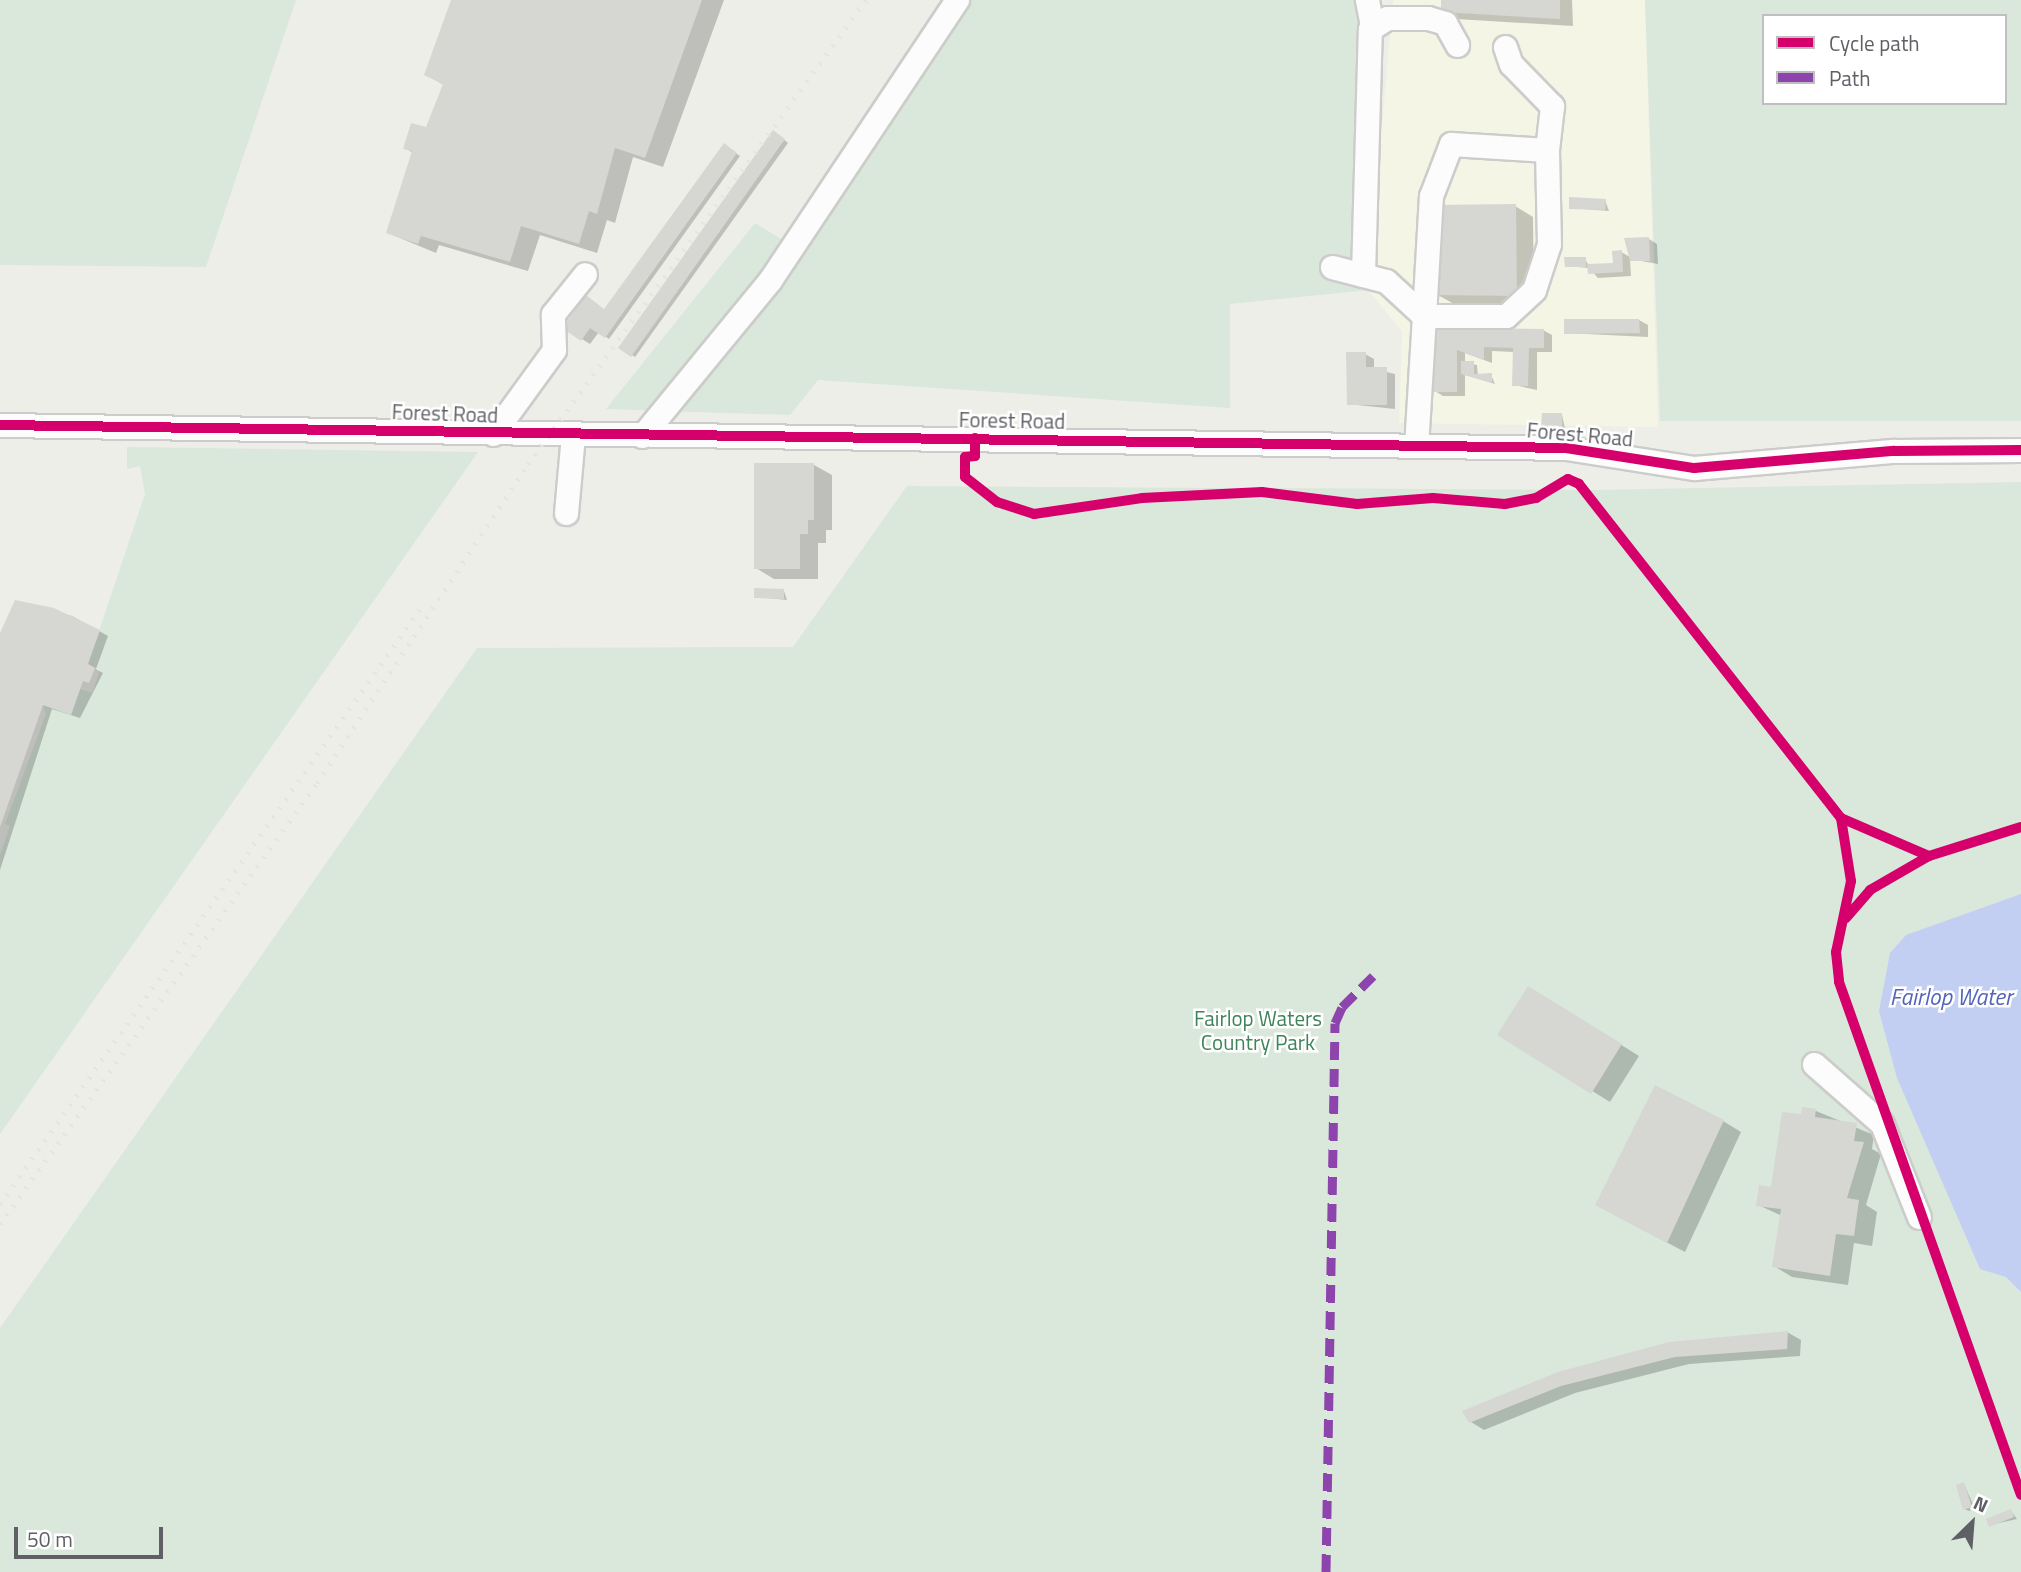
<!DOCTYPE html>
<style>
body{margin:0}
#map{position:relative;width:2021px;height:1572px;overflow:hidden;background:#eeeee9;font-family:"Titillium Web",sans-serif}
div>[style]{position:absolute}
.commercial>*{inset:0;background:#f4f5e5}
.green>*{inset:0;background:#d9e8db}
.water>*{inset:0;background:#c3cef3}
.shadow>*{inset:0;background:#0003}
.building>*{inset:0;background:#d6d6d3}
.roads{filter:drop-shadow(2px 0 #cccccb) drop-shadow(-2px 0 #cccccb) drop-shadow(0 2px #cccccb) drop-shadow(0 -2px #cccccb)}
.minor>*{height:23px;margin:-11.5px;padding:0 11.5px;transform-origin:11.5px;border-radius:11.5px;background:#fcfcfc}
.rail>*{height:5px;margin-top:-2.5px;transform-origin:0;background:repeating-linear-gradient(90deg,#e4e4e4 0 2px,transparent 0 11px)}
.quiet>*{height:9px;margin-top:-4.5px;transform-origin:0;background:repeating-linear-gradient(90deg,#8e44ad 0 18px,transparent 0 27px)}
.cycleway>*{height:10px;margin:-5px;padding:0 5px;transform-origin:5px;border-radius:5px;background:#d6006c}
span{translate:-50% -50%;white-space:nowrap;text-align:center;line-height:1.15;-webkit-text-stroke:5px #fff;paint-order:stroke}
.street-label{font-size:21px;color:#5f6066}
.park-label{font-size:21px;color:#3f8459}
.water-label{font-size:23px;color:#5465b9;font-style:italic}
.legend{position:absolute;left:1762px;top:14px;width:245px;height:91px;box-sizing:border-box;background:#fff;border:2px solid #bfbfc2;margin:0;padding:9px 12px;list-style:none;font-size:21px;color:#5f6066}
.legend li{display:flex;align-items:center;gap:14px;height:35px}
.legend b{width:35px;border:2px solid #bfbfc2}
.north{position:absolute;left:1937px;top:1488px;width:70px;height:70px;-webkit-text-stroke:5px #fff;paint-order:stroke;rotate:25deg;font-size:19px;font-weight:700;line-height:28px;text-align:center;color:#5f6066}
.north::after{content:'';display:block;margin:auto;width:24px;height:32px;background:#5f6066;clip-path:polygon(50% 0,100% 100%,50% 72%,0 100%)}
.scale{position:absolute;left:14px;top:1527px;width:149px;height:32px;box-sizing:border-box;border:4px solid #5f6066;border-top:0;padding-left:9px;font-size:21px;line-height:24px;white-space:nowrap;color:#5f6066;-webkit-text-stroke:5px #fff;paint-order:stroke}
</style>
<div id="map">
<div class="commercial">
<i style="clip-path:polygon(1393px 0,1645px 0,1658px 427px,1399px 423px,1402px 331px,1368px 290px)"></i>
</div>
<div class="green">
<i style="clip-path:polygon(0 0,296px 0,206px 267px,0 265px)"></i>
<i style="clip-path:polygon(966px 0,1374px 0,1368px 290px,1230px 304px,1230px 408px,818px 380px,790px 415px,606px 409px,755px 223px,805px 254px)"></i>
<i style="clip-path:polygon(evenodd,1645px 0,2021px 0,2021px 421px,1660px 421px,1645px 0,1764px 16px,2005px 16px,2005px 103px,1764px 103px,1764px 16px)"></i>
<i style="clip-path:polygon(127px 447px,478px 452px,0 1134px,0 855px,10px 826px,5px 824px,46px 714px,43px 705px,71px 715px,80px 689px,92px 693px,100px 670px,88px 664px,145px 494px,140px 466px,127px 469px)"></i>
<i style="clip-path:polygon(2021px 482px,2021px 1572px,0 1572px,0 1328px,477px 648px,793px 647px,907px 486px,1594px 490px)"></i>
</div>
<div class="water">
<i style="clip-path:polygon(2021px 894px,2021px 1292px,2006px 1277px,1980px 1269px,1897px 1078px,1879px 1011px,1890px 953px,1906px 935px)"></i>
</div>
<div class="shadow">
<i style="clip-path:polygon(453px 0,724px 0,663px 167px,633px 157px,615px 223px,607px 220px,597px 253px,540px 235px,528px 271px,439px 245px,436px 253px,388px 233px,413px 153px,405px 148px,427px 129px,444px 85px,426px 75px)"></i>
<i style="clip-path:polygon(1443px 0,1572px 0,1573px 26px,1456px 19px,1443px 11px)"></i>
<i style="clip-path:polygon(777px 134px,788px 143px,635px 357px,620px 347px)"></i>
<i style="clip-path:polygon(724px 145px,740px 156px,609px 339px,599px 332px,590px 344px,564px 328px,606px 310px)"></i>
<i style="clip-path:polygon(1605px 200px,1609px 211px,1570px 208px)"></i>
<i style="clip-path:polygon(1515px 206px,1533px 217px,1534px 306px,1454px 304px,1436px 294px)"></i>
<i style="clip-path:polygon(1649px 239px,1657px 244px,1658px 264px,1630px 259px,1631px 276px,1598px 278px,1589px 268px,1567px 266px,1585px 259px,1589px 266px,1615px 264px,1621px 252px,1630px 257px)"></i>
<i style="clip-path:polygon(1639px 320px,1648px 325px,1648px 337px,1566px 333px)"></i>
<i style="clip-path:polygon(1435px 329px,1543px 330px,1552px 335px,1552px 352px,1537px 352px,1537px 390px,1514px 385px,1514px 352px,1492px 351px,1492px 363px,1465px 353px,1465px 363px,1477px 365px,1478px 376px,1491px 375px,1495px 384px,1465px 375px,1465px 396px,1443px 396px,1435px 391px)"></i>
<i style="clip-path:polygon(1365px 354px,1374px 359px,1374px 369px,1395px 374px,1395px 409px,1348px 404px)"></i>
<i style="clip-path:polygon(1562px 415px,1565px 428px,1543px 426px)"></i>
<i style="clip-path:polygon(814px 465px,832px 475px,832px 530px,826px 530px,826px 543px,818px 543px,818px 579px,774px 579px,756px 568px)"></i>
<i style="clip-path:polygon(784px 591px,787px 600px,756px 597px)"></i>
<i style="clip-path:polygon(16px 602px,72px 616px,108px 636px,96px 669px,103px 673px,80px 718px,52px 709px,0 870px,0 635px)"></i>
<i style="clip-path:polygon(1546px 998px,1639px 1056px,1610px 1102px,1500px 1034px)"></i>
<i style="clip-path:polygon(1816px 1111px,1874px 1135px,1872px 1149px,1881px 1154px,1866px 1205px,1877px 1212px,1872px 1246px,1854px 1243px,1848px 1285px,1792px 1277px,1774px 1266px,1782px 1216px,1758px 1205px,1772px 1189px,1802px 1116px)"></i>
<i style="clip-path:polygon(1723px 1121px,1741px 1132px,1685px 1252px,1615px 1215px)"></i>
<i style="clip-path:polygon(1787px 1332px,1801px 1340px,1800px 1356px,1689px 1364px,1575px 1393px,1484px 1430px,1471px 1422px,1558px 1373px)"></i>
<i style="clip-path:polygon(1964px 1484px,1975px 1509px,1969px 1511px,1965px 1509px)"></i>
<i style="clip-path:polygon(2011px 1511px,2017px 1519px,1990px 1525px)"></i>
</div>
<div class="building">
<i style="clip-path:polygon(451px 0,702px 0,645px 158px,615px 148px,597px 214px,589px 211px,579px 244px,521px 226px,510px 262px,421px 236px,418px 244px,386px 233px,412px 151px,403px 149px,411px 123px,426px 127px,443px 84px,424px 75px)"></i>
<i style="clip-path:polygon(1441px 0,1560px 0,1560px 19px,1441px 12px)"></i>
<i style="clip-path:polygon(773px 130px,785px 139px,631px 357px,618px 348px)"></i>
<i style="clip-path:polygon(724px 143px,737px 153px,605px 338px,590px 328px,581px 341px,562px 328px,586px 295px,604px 309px)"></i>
<i style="clip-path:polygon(1569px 197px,1606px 199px,1605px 210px,1569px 209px)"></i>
<i style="clip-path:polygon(1516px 204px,1517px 296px,1435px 295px,1435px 205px)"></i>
<i style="clip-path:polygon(1649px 237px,1650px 261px,1630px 261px,1624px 238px)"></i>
<i style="clip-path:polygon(1622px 250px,1623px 272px,1588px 274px,1587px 264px,1613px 263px,1612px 251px)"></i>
<i style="clip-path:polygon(1564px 257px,1586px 257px,1586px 267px,1565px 267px)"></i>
<i style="clip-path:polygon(1564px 319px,1639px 319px,1640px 333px,1564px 334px)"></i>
<i style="clip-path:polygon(1433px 328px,1544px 329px,1544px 348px,1529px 348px,1528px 386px,1512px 386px,1513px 348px,1484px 347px,1484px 360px,1457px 350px,1457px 392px,1433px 392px)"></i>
<i style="clip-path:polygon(1346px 352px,1366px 352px,1366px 367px,1387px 367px,1387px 405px,1347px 405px)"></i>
<i style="clip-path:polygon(1461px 361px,1474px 361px,1474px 374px,1492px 373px,1492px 383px,1461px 374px)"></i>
<i style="clip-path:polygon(1542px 413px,1562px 413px,1562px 427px,1541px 427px)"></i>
<i style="clip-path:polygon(754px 463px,814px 463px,814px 520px,808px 520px,808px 534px,800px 534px,800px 569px,754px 569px)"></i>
<i style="clip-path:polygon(754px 588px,784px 589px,784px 599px,754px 598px)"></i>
<i style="clip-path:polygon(15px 600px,54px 608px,100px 630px,88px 664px,95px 668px,89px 683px,83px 681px,71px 715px,43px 705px,0 827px,0 633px)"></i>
<i style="clip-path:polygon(1528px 986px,1622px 1044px,1591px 1094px,1497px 1035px)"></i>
<i style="clip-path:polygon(1655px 1085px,1724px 1120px,1667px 1243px,1595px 1205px)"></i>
<i style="clip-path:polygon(1802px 1107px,1816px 1109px,1815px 1117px,1857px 1123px,1854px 1141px,1864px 1142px,1847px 1198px,1859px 1200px,1854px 1236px,1836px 1234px,1830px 1276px,1772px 1267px,1781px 1209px,1756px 1206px,1759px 1185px,1771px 1187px,1782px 1112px,1801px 1114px)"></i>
<i style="clip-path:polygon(1788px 1331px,1787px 1349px,1675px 1357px,1561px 1386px,1469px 1423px,1462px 1411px,1558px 1372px,1669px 1342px)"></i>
<i style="clip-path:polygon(1964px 1482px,1972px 1507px,1963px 1510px,1956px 1485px)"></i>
<i style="clip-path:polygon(2011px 1509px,2014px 1517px,1989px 1527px,1986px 1519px)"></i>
</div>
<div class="roads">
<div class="minor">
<i style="left:1367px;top:0;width:25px;rotate:79deg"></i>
<i style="left:1505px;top:47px;width:18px;rotate:71deg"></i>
<i style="left:1511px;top:64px;width:59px;rotate:45.7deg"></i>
<i style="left:1552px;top:106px;width:44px;rotate:96.5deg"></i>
<i style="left:1451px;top:144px;width:96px;rotate:3.6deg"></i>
<i style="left:1547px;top:150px;width:94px;rotate:88.8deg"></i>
<i style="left:1549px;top:244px;width:48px;rotate:108.1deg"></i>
<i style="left:1534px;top:290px;width:38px;rotate:137deg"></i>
<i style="left:1506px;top:316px;width:82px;rotate:180deg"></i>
<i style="left:1424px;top:316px;width:120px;rotate:-86.7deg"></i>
<i style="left:1431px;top:196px;width:56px;rotate:-69deg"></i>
<i style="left:1332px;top:267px;width:56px;rotate:14.5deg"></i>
<i style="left:1386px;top:281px;width:52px;rotate:42.6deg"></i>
<i style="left:1424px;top:316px;width:130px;rotate:93.5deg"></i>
<i style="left:1363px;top:275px;width:246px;rotate:-88.4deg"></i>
<i style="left:1370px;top:29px;width:20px;rotate:-33deg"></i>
<i style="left:1387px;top:18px;width:41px"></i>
<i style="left:1428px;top:18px;width:18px;rotate:16deg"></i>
<i style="left:1445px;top:23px;width:25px;rotate:61deg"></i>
<i style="left:0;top:425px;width:1566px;rotate:0.84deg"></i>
<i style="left:1566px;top:448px;width:130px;rotate:8.9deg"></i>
<i style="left:1694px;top:468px;width:201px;rotate:-4.9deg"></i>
<i style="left:1894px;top:451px;width:127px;rotate:-0.5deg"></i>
<i style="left:493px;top:434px;width:104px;rotate:-54deg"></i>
<i style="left:554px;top:350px;width:36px;rotate:-92deg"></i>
<i style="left:553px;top:314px;width:51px;rotate:-51.3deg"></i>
<i style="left:642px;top:436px;width:202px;rotate:-50.6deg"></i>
<i style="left:770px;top:280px;width:337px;rotate:-56.3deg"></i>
<i style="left:566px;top:513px;width:79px;rotate:-84.9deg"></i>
<i style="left:1814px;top:1064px;width:91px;rotate:41.4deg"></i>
<i style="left:1882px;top:1124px;width:100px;rotate:68.3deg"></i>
</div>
</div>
<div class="rail">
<i style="left:0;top:1204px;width:728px;rotate:-54.78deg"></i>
<i style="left:0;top:1224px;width:543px;rotate:-54.29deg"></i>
<i style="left:317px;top:783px;width:382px;rotate:-56.5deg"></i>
<i style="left:528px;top:464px;width:574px;rotate:-53.93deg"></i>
</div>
<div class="quiet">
<i style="left:1326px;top:1572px;width:549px;rotate:-89.06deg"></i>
<i style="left:1335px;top:1023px;width:17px;rotate:-66deg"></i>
<i style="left:1342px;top:1007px;width:44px;rotate:-45deg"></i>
</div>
<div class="cycleway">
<i style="left:0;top:425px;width:1566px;rotate:0.84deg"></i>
<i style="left:1566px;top:448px;width:130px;rotate:8.9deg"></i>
<i style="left:1694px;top:468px;width:201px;rotate:-4.9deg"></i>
<i style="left:1894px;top:451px;width:127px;rotate:-0.5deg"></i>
<i style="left:975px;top:438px;width:18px;rotate:90deg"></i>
<i style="left:975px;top:456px;width:10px;rotate:174deg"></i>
<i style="left:965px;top:457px;width:20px;rotate:90deg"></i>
<i style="left:965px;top:477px;width:41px;rotate:38deg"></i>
<i style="left:997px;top:502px;width:39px;rotate:18deg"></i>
<i style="left:1034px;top:514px;width:109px;rotate:-8.4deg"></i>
<i style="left:1142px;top:498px;width:120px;rotate:-2.9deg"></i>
<i style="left:1262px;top:492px;width:96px;rotate:7.2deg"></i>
<i style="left:1357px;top:504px;width:76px;rotate:-4.5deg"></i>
<i style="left:1433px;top:498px;width:72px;rotate:4.8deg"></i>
<i style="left:1505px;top:504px;width:32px;rotate:-11deg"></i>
<i style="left:1536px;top:498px;width:37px;rotate:-31deg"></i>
<i style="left:1568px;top:479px;width:12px;rotate:24deg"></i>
<i style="left:1579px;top:484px;width:424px;rotate:51.9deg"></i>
<i style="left:1841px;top:818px;width:96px;rotate:23.4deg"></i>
<i style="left:1929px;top:856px;width:96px;rotate:-17.5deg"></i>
<i style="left:1841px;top:818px;width:64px;rotate:81deg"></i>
<i style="left:1851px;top:881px;width:73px;rotate:101.9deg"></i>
<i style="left:1836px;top:952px;width:30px;rotate:84deg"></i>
<i style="left:1839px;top:982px;width:544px;rotate:70.47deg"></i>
<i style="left:1846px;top:918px;width:37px;rotate:-49deg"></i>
<i style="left:1870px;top:890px;width:68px;rotate:-30deg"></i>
</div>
<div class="street-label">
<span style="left:445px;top:413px;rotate:2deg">Forest Road</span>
<span style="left:1012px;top:420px;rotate:1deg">Forest Road</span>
<span style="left:1580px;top:434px;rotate:5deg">Forest Road</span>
</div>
<div class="park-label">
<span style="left:1258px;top:1030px">Fairlop Waters<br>Country Park</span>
</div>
<div class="water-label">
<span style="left:1951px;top:997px">Fairlop Water</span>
</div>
<ul class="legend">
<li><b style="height:9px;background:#d6006c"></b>Cycle path</li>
<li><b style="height:9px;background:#8e44ad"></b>Path</li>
</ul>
<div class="north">N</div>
<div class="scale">50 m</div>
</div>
